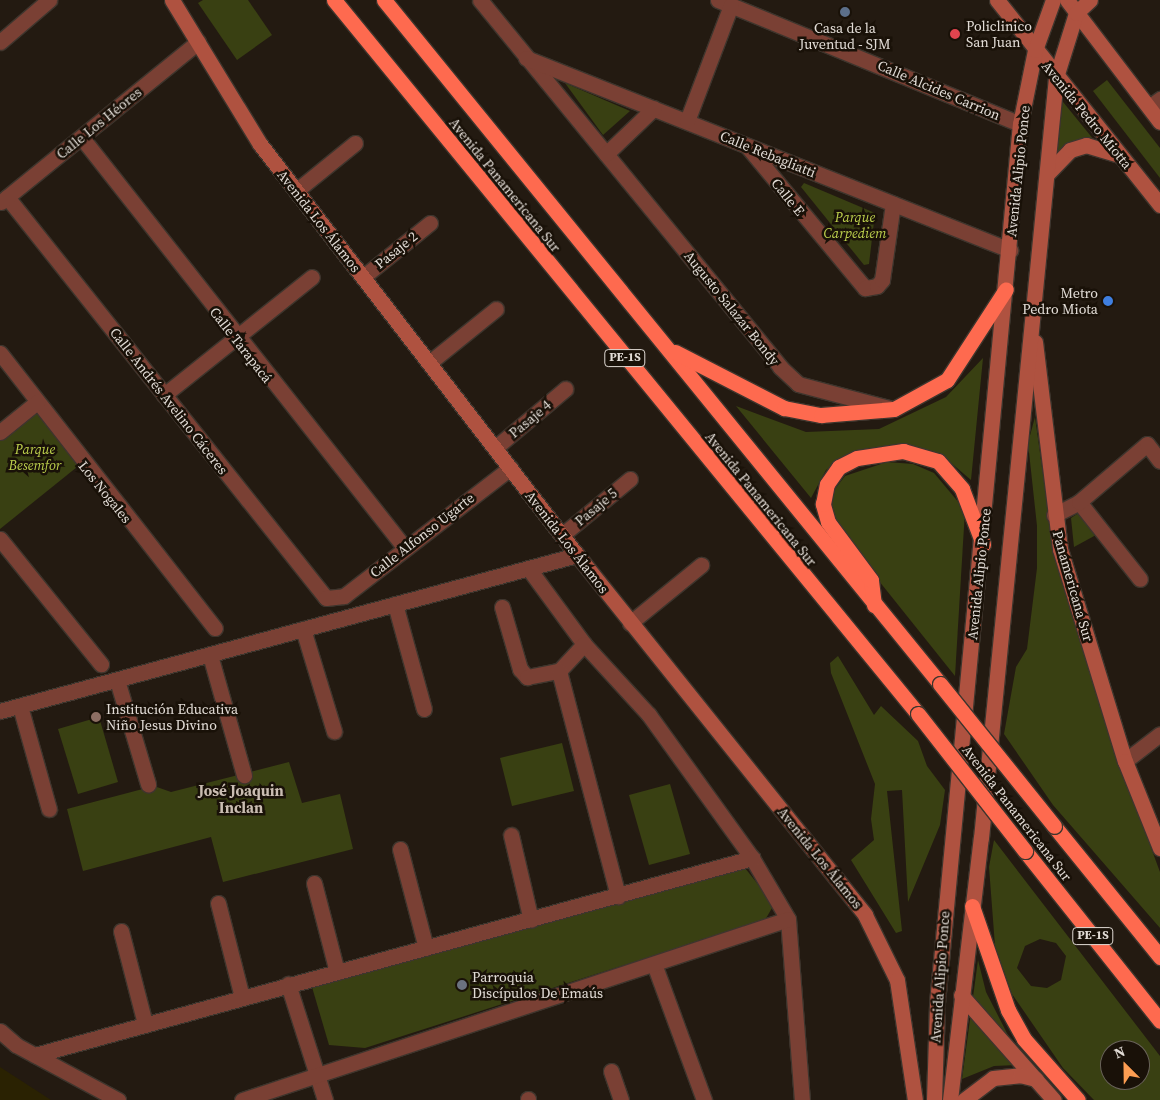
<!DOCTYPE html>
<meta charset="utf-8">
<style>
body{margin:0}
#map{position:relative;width:1160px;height:1100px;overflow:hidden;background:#231a11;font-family:"Source Serif 4",serif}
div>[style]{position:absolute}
.green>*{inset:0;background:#394012}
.sand>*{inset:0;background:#2a2202}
.roads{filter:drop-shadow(1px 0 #3e352d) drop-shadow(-1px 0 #3e352d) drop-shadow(0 1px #3e352d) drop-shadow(0 -1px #3e352d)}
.street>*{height:15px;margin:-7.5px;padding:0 7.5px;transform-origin:7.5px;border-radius:7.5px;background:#7a4034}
.secondary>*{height:15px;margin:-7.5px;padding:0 7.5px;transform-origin:7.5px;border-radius:7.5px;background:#af5240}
.highway>*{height:15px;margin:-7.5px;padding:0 7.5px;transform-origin:7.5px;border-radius:7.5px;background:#fe6a4f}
.bridges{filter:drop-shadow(1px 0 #3e352d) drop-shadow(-1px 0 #3e352d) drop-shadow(0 1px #3e352d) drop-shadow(0 -1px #3e352d)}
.highway-bridge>*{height:15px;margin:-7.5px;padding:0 7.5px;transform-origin:7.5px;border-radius:7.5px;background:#fe6a4f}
.dots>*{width:14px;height:14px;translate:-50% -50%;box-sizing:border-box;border:2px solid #191108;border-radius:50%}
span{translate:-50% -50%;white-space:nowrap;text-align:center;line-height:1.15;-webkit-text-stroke:5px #191108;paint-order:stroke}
.shield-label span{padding:1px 4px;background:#191108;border:1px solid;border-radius:4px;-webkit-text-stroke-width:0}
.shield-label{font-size:12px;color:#e2dcd6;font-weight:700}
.poi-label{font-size:14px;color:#e2dcd6}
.left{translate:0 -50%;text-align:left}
.right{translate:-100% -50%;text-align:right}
.street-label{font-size:14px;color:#e2dcd6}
.park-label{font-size:14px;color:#bccf4c;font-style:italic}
.neighbourhood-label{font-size:15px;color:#cabdb2;font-weight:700}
.north{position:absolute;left:1100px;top:1040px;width:50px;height:50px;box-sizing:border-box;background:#191108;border:1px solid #69625a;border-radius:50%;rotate:337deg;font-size:14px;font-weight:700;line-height:20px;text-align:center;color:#e2dcd6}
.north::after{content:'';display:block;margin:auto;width:18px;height:22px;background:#fc9d52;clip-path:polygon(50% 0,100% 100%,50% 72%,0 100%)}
</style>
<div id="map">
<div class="green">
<i style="clip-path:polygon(203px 0,248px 0,272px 35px,237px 60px,198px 3px)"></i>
<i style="clip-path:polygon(1107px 80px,1160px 148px,1160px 178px,1093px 91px)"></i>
<i style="clip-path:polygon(565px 83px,630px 111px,603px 135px)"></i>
<i style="clip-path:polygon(1059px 97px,1094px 140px,1068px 143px,1050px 160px)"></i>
<i style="clip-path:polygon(804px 183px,875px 213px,869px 264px,864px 265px,801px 187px)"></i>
<i style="clip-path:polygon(983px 358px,971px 480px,943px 456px,910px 447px,880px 447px,838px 461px,826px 470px,811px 498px,736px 406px,806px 432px,879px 429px,946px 397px)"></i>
<i style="clip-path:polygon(37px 402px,82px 463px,0 529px,0 432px)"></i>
<i style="clip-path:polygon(1035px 417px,1051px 532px,1117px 756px,1160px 872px,1160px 928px,1053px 805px,1004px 734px,1016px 667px,1027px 649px,1037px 568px,1037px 526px,1028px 443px)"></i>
<i style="clip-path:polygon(887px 462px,913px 464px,934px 473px,965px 510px,955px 676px,839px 531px,831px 509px,835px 489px,845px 476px)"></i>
<i style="clip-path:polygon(1080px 512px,1096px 535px,1074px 547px,1071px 518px)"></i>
<i style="clip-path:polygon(838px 656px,874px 715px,881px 706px,918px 741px,927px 766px,945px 790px,940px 825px,908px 902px,902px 790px,887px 791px,902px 931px,896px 933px,851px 860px,874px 840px,871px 819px,875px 784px,831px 673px,830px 663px)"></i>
<i style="clip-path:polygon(99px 717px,118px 782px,78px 794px,58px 729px)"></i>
<i style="clip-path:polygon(562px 743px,574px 791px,512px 806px,500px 758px)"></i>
<i style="clip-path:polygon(289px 762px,302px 803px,340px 794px,353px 849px,223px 882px,211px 837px,83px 871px,67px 809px,154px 786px,171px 792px)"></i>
<i style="clip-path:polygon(670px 784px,690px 854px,649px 865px,629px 795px)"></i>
<i style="clip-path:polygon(evenodd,994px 840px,1160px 1056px,1160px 1100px,1094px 1100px,1063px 1068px,1012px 994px,995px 946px,989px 867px,994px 840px,1040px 939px,1056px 943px,1066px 956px,1061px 980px,1047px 988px,1031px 986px,1017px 968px,1025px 946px,1040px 939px,994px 840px,1110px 1050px,1140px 1050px,1140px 1080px,1110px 1080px,1110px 1050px)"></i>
<i style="clip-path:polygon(745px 868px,771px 901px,772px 908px,765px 920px,365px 1048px,329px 1045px,312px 987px)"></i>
<i style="clip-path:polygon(978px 960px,986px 992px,1012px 1043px,1017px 1065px,994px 1066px,962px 1079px)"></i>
</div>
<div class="sand">
<i style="clip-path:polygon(0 1067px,51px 1100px,0 1100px)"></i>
</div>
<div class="roads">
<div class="street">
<i style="left:480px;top:0;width:474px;rotate:50.7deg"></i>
<i style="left:780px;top:367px;width:25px;rotate:43deg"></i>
<i style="left:798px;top:384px;width:94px;rotate:14.8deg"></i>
<i style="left:718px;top:0;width:326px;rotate:22.3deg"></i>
<i style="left:0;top:42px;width:65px;rotate:-40.6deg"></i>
<i style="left:526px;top:58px;width:521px;rotate:21.64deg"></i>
<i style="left:1149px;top:107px;width:14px;rotate:-36deg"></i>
<i style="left:687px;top:121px;width:124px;rotate:-69.2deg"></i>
<i style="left:82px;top:138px;width:522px;rotate:51.77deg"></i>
<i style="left:747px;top:146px;width:185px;rotate:50.3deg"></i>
<i style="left:865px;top:288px;width:12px;rotate:-9deg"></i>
<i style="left:877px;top:286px;width:8px;rotate:-50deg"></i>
<i style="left:882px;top:280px;width:77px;rotate:-81.8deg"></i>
<i style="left:606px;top:154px;width:66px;rotate:-43.8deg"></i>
<i style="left:296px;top:191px;width:76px;rotate:-39.1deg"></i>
<i style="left:7px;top:197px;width:512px;rotate:51.5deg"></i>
<i style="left:326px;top:598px;width:18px;rotate:-6deg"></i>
<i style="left:344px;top:596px;width:210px;rotate:-37.6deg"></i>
<i style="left:1px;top:202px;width:254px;rotate:-39.1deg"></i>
<i style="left:363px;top:277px;width:86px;rotate:-38.9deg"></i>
<i style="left:0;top:353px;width:349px;rotate:52deg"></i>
<i style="left:429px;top:363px;width:86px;rotate:-38.9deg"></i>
<i style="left:164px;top:395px;width:189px;rotate:-38.6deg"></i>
<i style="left:0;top:432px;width:48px;rotate:-39deg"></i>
<i style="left:495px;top:448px;width:92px;rotate:-40.1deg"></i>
<i style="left:1079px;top:502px;width:98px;rotate:51.6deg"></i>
<i style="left:1054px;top:515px;width:28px;rotate:-27deg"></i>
<i style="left:1079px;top:502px;width:89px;rotate:-40.5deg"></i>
<i style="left:1147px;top:444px;width:21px;rotate:53deg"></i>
<i style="left:562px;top:535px;width:88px;rotate:-39.5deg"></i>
<i style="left:0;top:539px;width:161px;rotate:51.1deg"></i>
<i style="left:529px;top:569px;width:93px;rotate:53.7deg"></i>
<i style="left:584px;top:644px;width:96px;rotate:47.5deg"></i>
<i style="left:649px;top:715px;width:176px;rotate:54.2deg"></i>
<i style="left:752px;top:858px;width:71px;rotate:59.5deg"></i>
<i style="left:788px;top:919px;width:182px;rotate:85.6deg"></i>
<i style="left:395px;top:604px;width:109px;rotate:74.6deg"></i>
<i style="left:502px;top:607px;width:65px;rotate:73.8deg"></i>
<i style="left:520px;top:669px;width:11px;rotate:49deg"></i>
<i style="left:527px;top:677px;width:33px;rotate:-11deg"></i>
<i style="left:559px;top:671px;width:37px;rotate:-47deg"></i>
<i style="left:630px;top:623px;width:92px;rotate:-39.2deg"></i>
<i style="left:303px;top:629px;width:107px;rotate:73.1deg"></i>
<i style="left:210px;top:655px;width:125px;rotate:74.2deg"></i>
<i style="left:559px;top:671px;width:233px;rotate:75.3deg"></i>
<i style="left:117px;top:680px;width:109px;rotate:73.4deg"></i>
<i style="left:20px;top:706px;width:107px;rotate:74.3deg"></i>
<i style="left:0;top:711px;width:598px;rotate:-15.13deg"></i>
<i style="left:1125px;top:761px;width:44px;rotate:-37.6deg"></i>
<i style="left:511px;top:835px;width:87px;rotate:76.8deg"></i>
<i style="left:400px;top:849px;width:102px;rotate:75.3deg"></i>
<i style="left:314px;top:883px;width:92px;rotate:75.5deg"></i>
<i style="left:218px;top:903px;width:97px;rotate:75.7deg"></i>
<i style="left:121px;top:931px;width:96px;rotate:75.5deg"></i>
<i style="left:654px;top:964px;width:145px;rotate:69.8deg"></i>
<i style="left:288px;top:984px;width:122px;rotate:72.3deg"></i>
<i style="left:0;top:1031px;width:21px;rotate:41deg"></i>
<i style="left:16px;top:1045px;width:116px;rotate:28.3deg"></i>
<i style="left:35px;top:1055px;width:744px;rotate:-15.36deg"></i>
<i style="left:611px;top:1071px;width:31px;rotate:71deg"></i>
<i style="left:528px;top:1099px;width:1px;rotate:90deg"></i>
<i style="left:242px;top:1100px;width:575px;rotate:-18.34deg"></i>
</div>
<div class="secondary">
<i style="left:172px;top:0;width:169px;rotate:58.6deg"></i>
<i style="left:260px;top:144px;width:519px;rotate:52.36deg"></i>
<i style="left:577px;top:555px;width:461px;rotate:51.3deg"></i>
<i style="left:865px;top:915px;width:72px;rotate:63.8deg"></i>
<i style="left:897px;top:980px;width:121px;rotate:81.5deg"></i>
<i style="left:997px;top:0;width:262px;rotate:51.5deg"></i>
<i style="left:1067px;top:0;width:153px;rotate:52.7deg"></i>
<i style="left:1047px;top:174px;width:33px;rotate:-46deg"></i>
<i style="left:1070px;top:150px;width:17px;rotate:-17deg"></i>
<i style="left:1086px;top:145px;width:34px;rotate:17deg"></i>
<i style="left:1035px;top:342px;width:209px;rotate:83.1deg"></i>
<i style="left:1060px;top:549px;width:222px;rotate:73deg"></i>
<i style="left:1125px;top:761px;width:94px;rotate:68.1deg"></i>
<i style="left:961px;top:995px;width:140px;rotate:48.5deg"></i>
<i style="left:934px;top:1100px;width:97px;rotate:-88.2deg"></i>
<i style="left:937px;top:1003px;width:883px;rotate:-84.61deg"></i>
<i style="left:1020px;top:124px;width:76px;rotate:-78.5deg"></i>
<i style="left:1035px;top:50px;width:53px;rotate:-70.2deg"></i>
<i style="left:950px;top:1100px;width:264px;rotate:-83.3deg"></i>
<i style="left:981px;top:838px;width:765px;rotate:-84.37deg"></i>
<i style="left:1056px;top:77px;width:67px;rotate:-72.6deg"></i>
<i style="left:1076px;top:13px;width:19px;rotate:-43deg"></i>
<i style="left:964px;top:1100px;width:36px;rotate:-37deg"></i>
<i style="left:993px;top:1078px;width:27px;rotate:-6deg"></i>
<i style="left:1020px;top:1075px;width:16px;rotate:14deg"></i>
</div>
<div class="highway">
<i style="left:334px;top:0;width:922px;rotate:50.72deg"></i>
<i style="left:384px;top:0;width:881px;rotate:50.89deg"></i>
<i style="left:675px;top:352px;width:123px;rotate:27.2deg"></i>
<i style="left:784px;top:408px;width:38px;rotate:11deg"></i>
<i style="left:821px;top:415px;width:73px;rotate:-4.7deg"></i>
<i style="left:894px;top:409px;width:60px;rotate:-28.7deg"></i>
<i style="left:947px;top:380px;width:108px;rotate:-57deg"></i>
<i style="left:874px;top:605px;width:25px;rotate:-97deg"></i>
<i style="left:871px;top:580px;width:72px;rotate:-126.6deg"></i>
<i style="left:828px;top:522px;width:19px;rotate:-106deg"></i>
<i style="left:823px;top:504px;width:20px;rotate:-79deg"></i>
<i style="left:827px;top:484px;width:21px;rotate:-55deg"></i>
<i style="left:839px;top:467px;width:20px;rotate:-27deg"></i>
<i style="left:857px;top:458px;width:47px;rotate:-8.7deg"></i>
<i style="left:903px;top:451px;width:36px;rotate:16deg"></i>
<i style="left:938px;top:461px;width:37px;rotate:49deg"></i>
<i style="left:962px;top:489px;width:59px;rotate:69.1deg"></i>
<i style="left:1054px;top:826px;width:169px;rotate:51deg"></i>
<i style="left:1025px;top:851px;width:217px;rotate:51.5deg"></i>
<i style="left:972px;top:906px;width:110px;rotate:70.9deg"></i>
<i style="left:1008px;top:1010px;width:33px;rotate:61deg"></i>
<i style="left:1024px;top:1039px;width:81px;rotate:48.5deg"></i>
</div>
</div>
<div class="bridges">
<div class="highway-bridge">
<i style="left:940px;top:684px;width:182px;rotate:51.2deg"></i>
<i style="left:918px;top:714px;width:174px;rotate:52deg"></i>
</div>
</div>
<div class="dots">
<i style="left:845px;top:12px;background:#5c6f8a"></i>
<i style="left:955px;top:34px;background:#e0444e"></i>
<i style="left:1108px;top:301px;background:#3f7fe0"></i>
<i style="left:96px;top:717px;background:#8d6e63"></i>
<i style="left:462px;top:985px;background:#6b7280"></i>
</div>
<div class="shield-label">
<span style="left:625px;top:358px">PE-1S</span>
<span style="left:1093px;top:936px">PE-1S</span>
</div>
<div class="poi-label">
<span class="left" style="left:966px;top:34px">Policlinico<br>San Juan</span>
<span style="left:845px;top:36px">Casa de la<br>Juventud - SJM</span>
<span class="right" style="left:1098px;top:301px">Metro<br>Pedro Miota</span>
<span class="left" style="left:106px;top:717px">Institución Educativa<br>Niño Jesus Divino</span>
<span class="left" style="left:472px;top:985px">Parroquia<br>Discípulos De Emaús</span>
</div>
<div class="street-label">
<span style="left:939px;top:90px;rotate:23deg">Calle Alcides Carrion</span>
<span style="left:1087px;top:115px;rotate:51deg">Avenida Pedro Miotta</span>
<span style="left:99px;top:123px;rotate:-39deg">Calle Los Héores</span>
<span style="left:768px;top:154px;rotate:22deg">Calle Rebagliatti</span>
<span style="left:1018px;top:171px;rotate:-84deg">Avenida Alipio Ponce</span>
<span style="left:505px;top:185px;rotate:51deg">Avenida Panamericana Sur</span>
<span style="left:788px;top:197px;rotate:51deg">Calle E</span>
<span style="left:319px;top:221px;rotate:52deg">Avenida Los Álamos</span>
<span style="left:396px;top:250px;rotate:-39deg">Pasaje 2</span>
<span style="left:732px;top:308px;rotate:51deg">Augusto Salazar Bondy</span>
<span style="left:241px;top:345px;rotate:52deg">Calle Tarapacá</span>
<span style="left:169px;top:401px;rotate:52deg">Calle Andrés Avelino Cáceres</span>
<span style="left:530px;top:419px;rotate:-40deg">Pasaje 4</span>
<span style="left:105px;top:492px;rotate:51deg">Los Nogales</span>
<span style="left:761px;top:499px;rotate:51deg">Avenida Panamericana Sur</span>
<span style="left:596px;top:507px;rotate:-40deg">Pasaje 5</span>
<span style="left:422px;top:535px;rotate:-38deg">Calle Alfonso Ugarte</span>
<span style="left:567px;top:542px;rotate:52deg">Avenida Los Álamos</span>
<span style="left:979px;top:574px;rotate:-84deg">Avenida Alipio Ponce</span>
<span style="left:1073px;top:586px;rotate:74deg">Panamericana Sur</span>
<span style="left:1017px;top:813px;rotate:52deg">Avenida Panamericana Sur</span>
<span style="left:820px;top:858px;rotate:51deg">Avenida Los Álamos</span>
<span style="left:940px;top:977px;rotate:-86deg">Avenida Alipio Ponce</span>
</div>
<div class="park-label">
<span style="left:855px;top:225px">Parque<br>Carpediem</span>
<span style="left:35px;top:457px">Parque<br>Besemfor</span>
</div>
<div class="neighbourhood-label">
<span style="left:241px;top:799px">José Joaquin<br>Inclan</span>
</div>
<div class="north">N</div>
</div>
